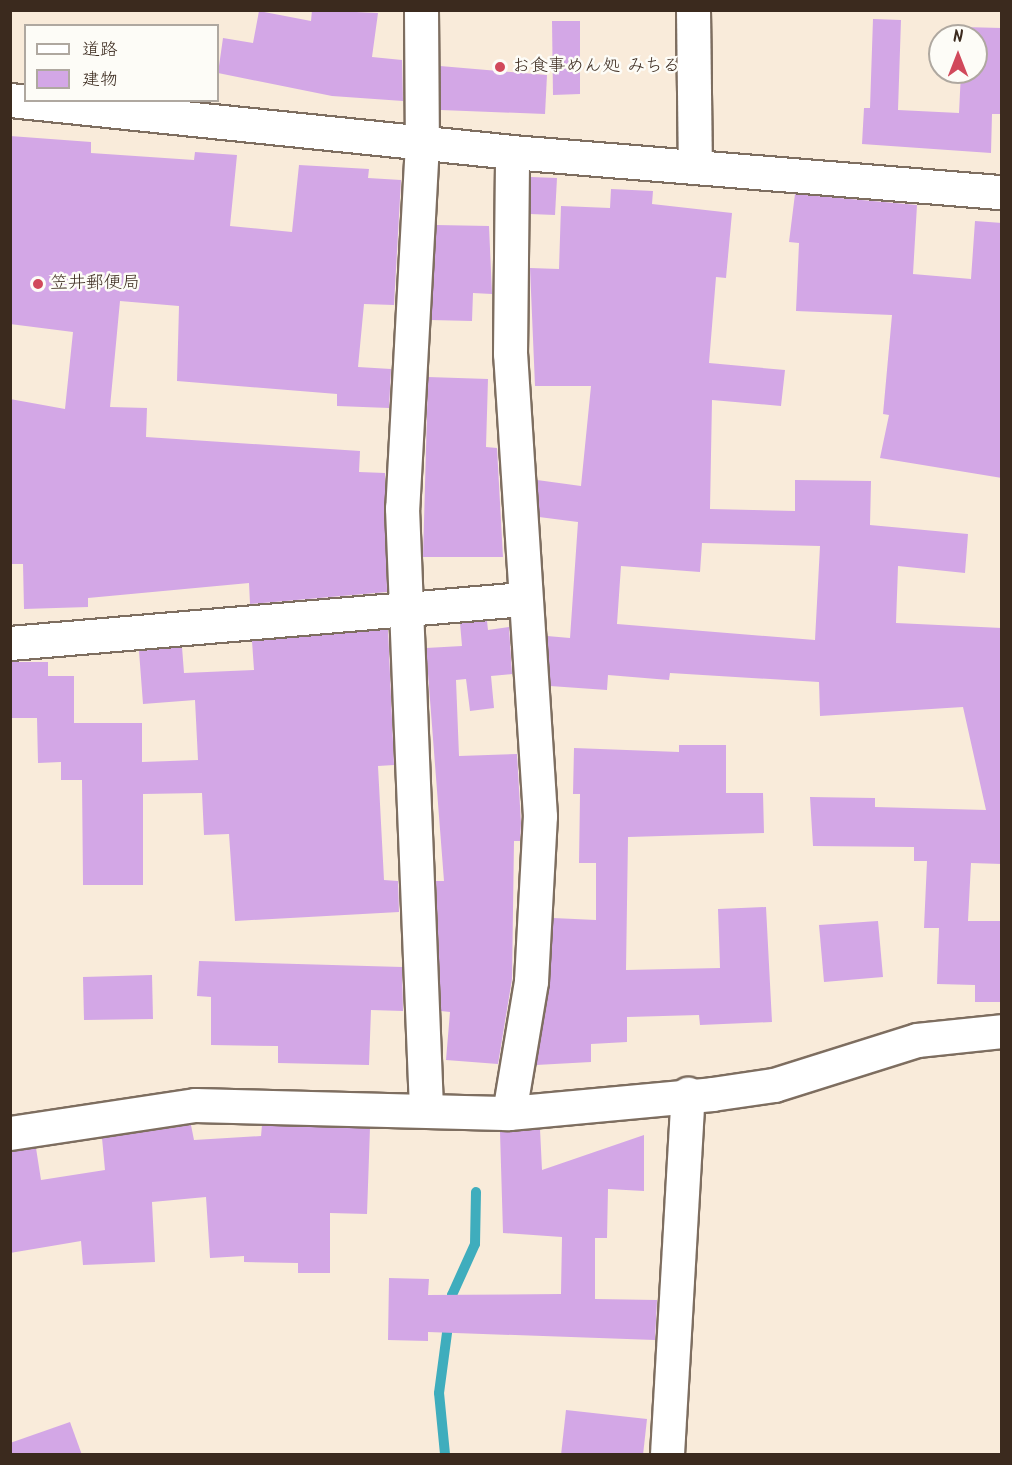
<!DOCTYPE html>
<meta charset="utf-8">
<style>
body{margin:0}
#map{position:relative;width:1012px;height:1465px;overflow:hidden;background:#f9ebda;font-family:Kalam,"Klee One",sans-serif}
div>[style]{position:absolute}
.stream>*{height:10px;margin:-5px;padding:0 5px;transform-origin:5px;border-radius:5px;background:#3fadbd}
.building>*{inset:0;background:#d3a7e6}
.roads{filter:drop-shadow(2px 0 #7e6e60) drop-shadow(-2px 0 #7e6e60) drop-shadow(0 2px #7e6e60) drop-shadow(0 -2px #7e6e60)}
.minor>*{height:33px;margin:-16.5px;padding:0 16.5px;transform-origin:16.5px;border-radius:16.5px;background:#fff}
.dots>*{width:16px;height:16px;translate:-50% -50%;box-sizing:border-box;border:3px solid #fdfcf7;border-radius:50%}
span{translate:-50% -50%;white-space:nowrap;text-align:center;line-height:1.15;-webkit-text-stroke:5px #fdfcf7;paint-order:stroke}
.poi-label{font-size:18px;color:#3b2a1e}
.left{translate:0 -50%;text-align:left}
.frame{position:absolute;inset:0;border:12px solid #3b2a1e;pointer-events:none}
.legend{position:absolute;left:24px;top:24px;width:195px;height:78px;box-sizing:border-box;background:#fdfcf7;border:2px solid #afa8a0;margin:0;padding:8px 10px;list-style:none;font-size:18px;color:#3b2a1e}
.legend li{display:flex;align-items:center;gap:12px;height:30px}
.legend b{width:30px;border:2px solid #afa8a0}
.north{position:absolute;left:928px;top:24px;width:60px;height:60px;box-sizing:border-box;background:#fdfcf7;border:2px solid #afa8a0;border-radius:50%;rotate:0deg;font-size:16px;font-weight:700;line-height:24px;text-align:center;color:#3b2a1e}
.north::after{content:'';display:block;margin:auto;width:21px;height:27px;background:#d1495b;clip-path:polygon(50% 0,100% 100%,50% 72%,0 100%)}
</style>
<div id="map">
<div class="stream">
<i style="left:445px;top:1454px;width:61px;rotate:-95.6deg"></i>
<i style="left:439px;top:1393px;width:99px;rotate:-82.4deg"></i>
<i style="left:452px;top:1295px;width:56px;rotate:-65.7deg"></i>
<i style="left:475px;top:1244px;width:52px;rotate:-88.9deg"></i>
</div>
<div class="building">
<i style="clip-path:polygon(312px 10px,378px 13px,372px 57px,402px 60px,403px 101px,332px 96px,218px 73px,223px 38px,253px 43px,259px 11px,311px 21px)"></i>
<i style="clip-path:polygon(873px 19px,901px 20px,898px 110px,959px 113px,961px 72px,976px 72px,976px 36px,962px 36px,963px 27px,1002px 28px,1002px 114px,992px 114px,991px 153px,862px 144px,864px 108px,870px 108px)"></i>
<i style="clip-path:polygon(552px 21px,580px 21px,580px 94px,553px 95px)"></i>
<i style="clip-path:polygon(440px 66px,547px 75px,545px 114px,441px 110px)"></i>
<i style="clip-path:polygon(10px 136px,91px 142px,91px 153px,194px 160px,195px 152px,237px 155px,230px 226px,292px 232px,299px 165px,369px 169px,368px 178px,401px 180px,394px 305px,364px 304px,358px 367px,391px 369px,389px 408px,337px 406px,337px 394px,177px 381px,179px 306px,120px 301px,110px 407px,147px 408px,146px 437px,360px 451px,359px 472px,385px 473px,387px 592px,250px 604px,249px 583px,88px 598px,88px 607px,24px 609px,23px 564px,10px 564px,10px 399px,65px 409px,73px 332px,10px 324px)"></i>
<i style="clip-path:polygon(531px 177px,557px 178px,555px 215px,530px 214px)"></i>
<i style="clip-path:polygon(evenodd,611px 189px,653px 191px,652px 204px,732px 213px,726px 278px,716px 277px,709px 363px,785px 370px,781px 406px,712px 400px,710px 509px,795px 511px,795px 480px,871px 481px,870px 525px,968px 534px,965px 573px,898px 566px,896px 623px,1002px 628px,1002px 864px,971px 863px,968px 921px,1002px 921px,1002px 1002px,975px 1002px,975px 985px,937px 984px,939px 928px,924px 928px,927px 861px,914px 861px,914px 847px,813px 846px,810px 797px,875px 798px,875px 807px,986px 810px,963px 707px,820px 716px,819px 682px,670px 673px,669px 680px,608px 675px,607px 690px,550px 686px,547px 636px,570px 638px,578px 522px,539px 517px,537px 480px,581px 486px,591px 386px,535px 386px,530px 268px,559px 269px,561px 206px,610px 208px,611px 189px,702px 543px,820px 546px,815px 640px,617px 624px,621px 566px,700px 572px,702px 543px)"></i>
<i style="clip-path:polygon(795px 194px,917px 205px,913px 274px,971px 279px,975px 221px,1002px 223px,1002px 478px,880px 458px,889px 415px,883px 414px,892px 315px,796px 311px,799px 243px,789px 242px)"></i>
<i style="clip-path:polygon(436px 225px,489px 226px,492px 294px,473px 293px,472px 321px,431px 320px)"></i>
<i style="clip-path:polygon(428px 377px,488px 379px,486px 447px,497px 448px,503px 557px,423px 557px)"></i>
<i style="clip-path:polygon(487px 621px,488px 630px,509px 627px,512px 674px,491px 676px,494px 708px,470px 711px,466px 679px,456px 680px,459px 756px,517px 754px,521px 823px,520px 841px,514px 841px,512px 979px,498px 1064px,446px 1060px,450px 1012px,441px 1011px,436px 881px,444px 881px,426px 648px,462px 646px,460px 623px)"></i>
<i style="clip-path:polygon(388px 629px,394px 765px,378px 766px,384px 880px,398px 881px,399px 912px,235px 921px,229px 834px,204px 835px,202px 793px,143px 794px,143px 885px,83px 885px,82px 780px,61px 780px,61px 762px,38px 763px,37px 718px,10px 718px,10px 662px,48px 662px,48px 676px,74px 676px,74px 723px,142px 723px,142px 762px,198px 760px,195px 700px,143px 704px,139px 651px,182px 647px,184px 673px,254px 670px,252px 641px)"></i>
<i style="clip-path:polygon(679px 745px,726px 745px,726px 793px,763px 793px,764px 833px,628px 837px,626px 970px,720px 968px,718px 909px,766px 907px,772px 1022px,700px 1025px,699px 1015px,627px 1017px,627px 1042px,591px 1044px,591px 1062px,536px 1065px,553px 918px,596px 920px,596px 863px,579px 863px,580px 794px,573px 794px,574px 748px,679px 752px)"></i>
<i style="clip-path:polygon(878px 921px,883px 977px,824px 982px,819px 925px)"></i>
<i style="clip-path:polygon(199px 961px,402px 967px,403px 1011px,371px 1010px,369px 1065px,278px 1063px,278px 1046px,211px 1045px,211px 997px,197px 996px)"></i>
<i style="clip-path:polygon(152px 975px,153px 1019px,84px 1020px,83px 977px)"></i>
<i style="clip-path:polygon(191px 1125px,194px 1140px,261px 1136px,262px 1125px,370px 1128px,367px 1214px,330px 1213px,330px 1273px,298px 1273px,298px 1263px,244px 1262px,244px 1256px,210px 1258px,206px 1197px,152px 1202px,155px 1262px,83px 1265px,81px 1241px,10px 1253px,10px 1151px,36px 1148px,41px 1180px,105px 1170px,102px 1138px)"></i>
<i style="clip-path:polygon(540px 1129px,542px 1170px,644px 1135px,644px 1191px,608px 1189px,607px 1238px,595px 1238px,595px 1299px,657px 1300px,655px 1340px,428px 1332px,428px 1341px,388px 1340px,389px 1278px,429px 1279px,428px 1295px,561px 1294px,562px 1237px,503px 1233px,500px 1132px)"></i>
<i style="clip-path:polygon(566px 1410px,647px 1419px,643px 1455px,561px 1455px)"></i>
<i style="clip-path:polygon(70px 1422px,82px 1455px,10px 1455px,10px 1443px)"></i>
</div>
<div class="roads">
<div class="minor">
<i style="left:421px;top:10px;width:133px;rotate:89.6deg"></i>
<i style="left:422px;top:143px;width:366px;rotate:93.1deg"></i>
<i style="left:402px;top:508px;width:600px;rotate:87.71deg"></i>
<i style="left:693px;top:10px;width:157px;rotate:89.3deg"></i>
<i style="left:10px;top:100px;width:505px;rotate:5.91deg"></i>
<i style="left:512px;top:152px;width:492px;rotate:4.7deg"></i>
<i style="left:10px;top:643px;width:515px;rotate:-4.9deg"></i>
<i style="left:509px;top:1113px;width:134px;rotate:-80.5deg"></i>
<i style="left:531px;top:981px;width:165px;rotate:-86.9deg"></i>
<i style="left:540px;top:816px;width:463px;rotate:-93.7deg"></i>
<i style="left:510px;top:354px;width:202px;rotate:-89.4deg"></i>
<i style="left:10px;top:1133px;width:187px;rotate:-8.6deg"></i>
<i style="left:195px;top:1105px;width:314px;rotate:1.5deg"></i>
<i style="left:509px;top:1113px;width:204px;rotate:-5.3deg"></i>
<i style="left:712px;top:1094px;width:63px;rotate:-8.3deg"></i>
<i style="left:774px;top:1085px;width:150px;rotate:-17.5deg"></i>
<i style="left:917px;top:1040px;width:85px;rotate:-6deg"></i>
<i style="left:667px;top:1454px;width:361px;rotate:-86.7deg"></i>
</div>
</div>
<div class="dots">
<i style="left:500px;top:67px;background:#d1495b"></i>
<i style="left:38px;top:284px;background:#d1495b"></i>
</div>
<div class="poi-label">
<span class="left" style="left:512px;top:67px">お食事めん処 みちる</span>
<span class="left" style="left:50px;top:284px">笠井郵便局</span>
</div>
<div class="frame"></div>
<ul class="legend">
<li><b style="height:8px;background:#fff"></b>道路</li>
<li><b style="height:16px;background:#d3a7e6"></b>建物</li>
</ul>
<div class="north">N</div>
</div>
